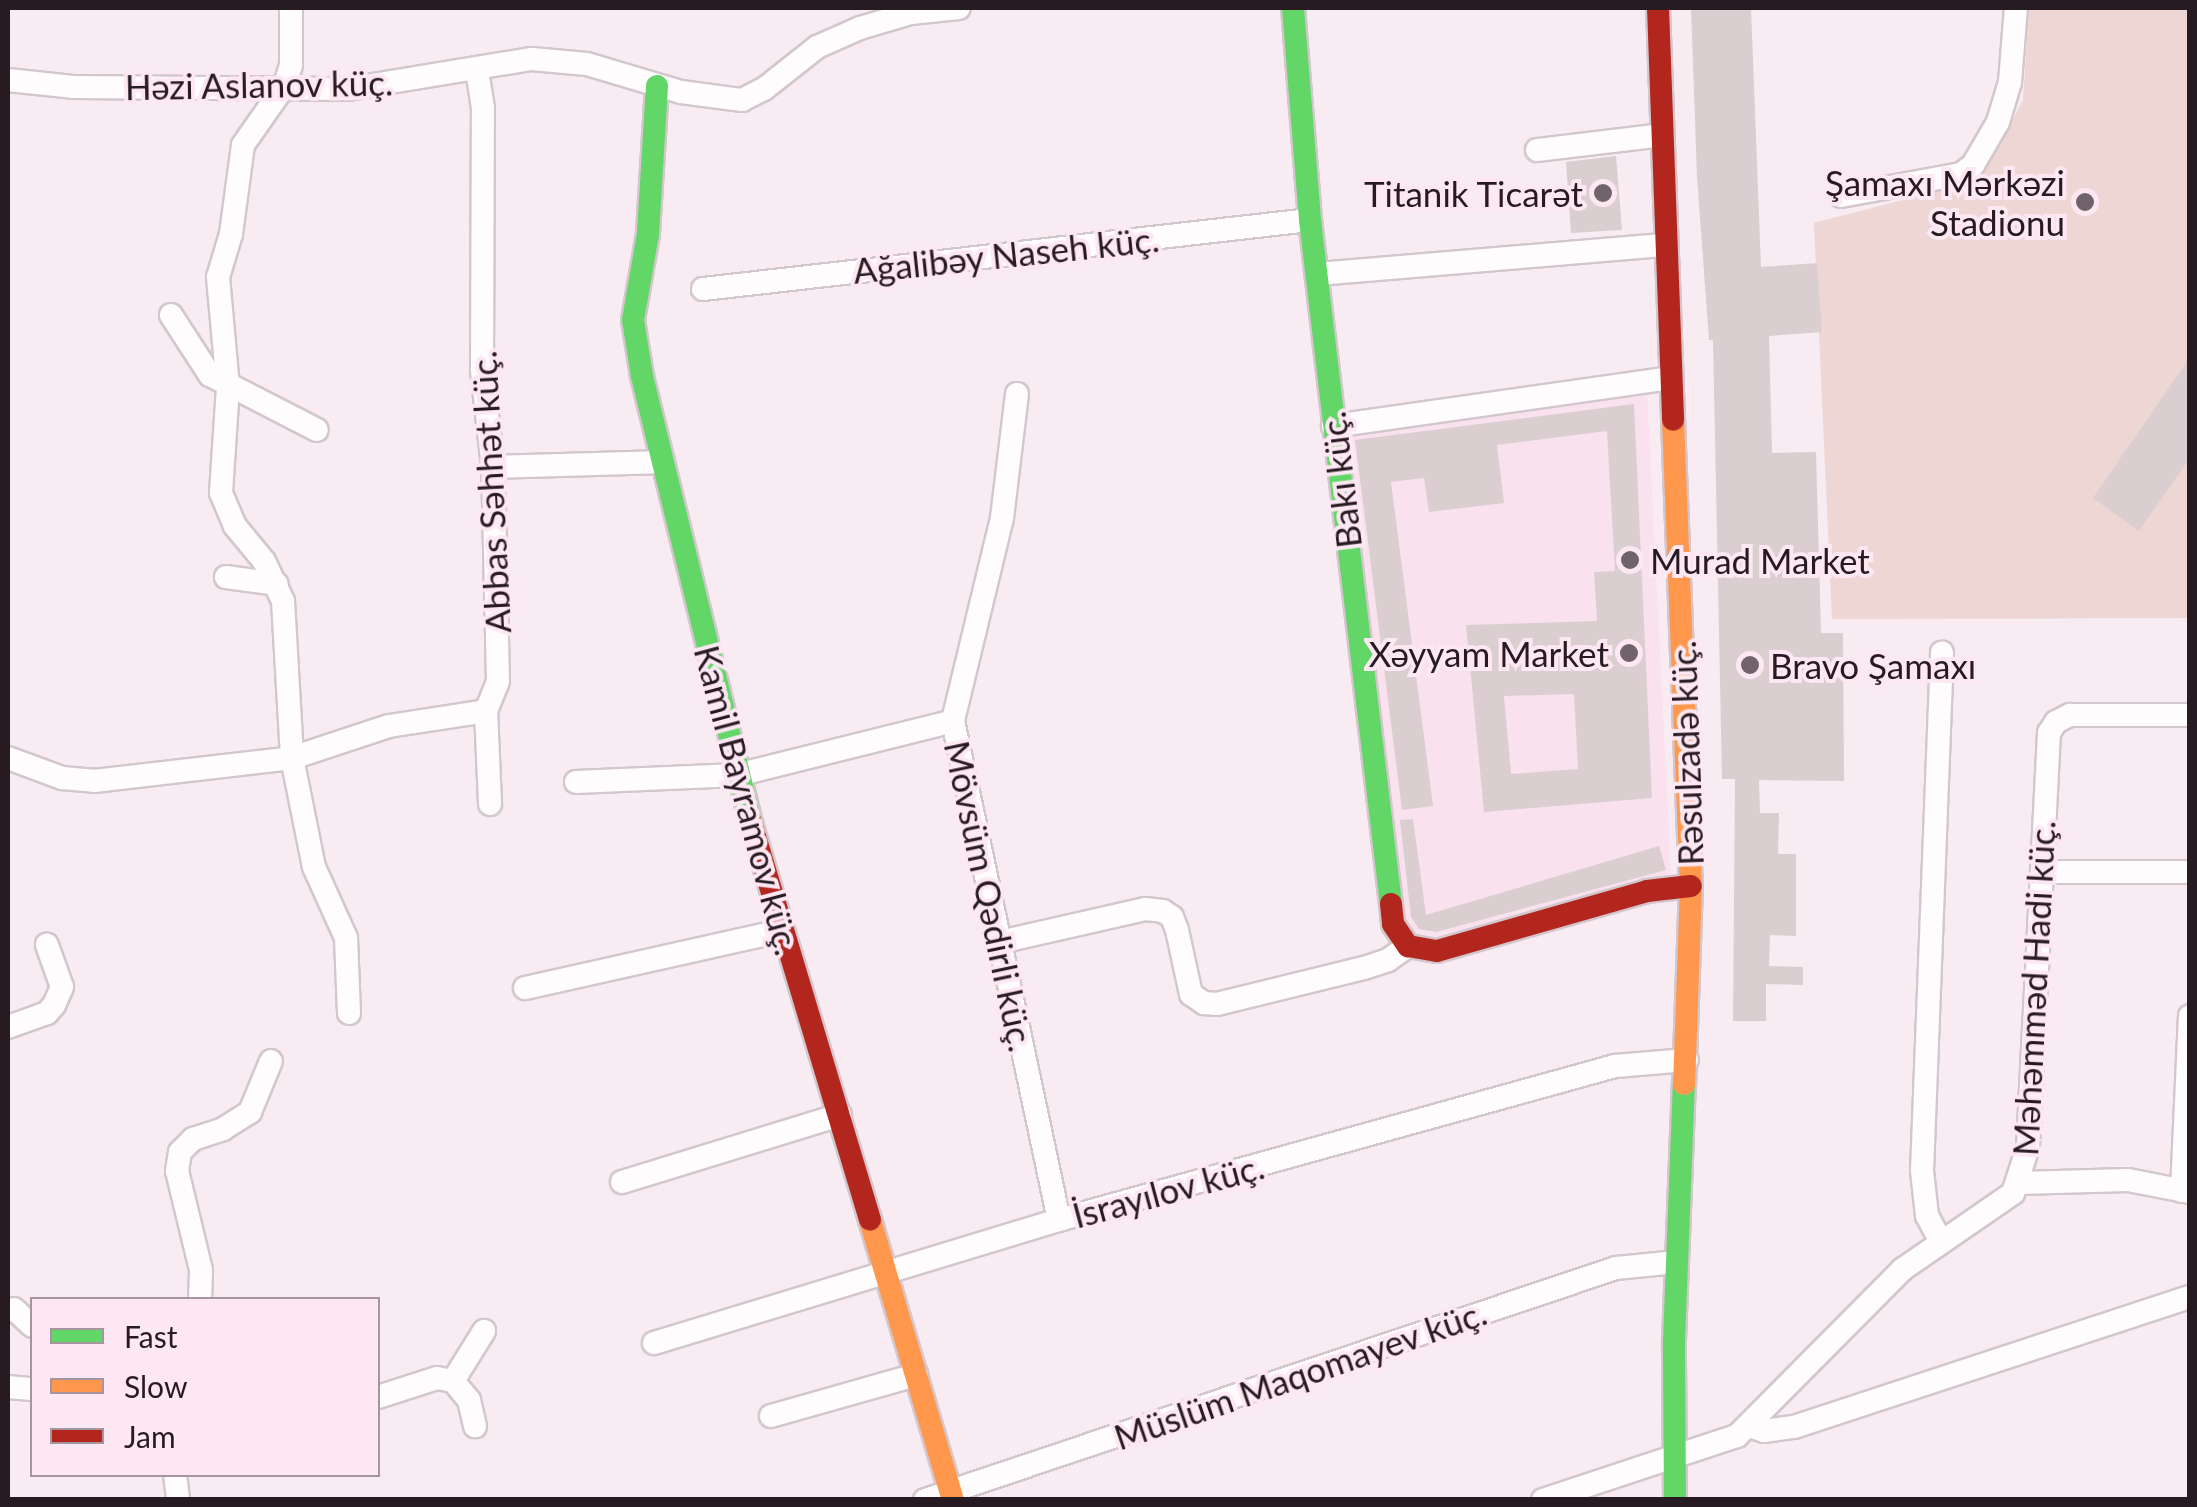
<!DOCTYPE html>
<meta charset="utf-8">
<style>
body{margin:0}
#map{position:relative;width:2197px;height:1507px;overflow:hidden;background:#f8ecf2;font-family:Lato,sans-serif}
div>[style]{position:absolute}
.built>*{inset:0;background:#f9e1ee}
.green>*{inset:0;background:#edd6d3}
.building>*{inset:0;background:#daced1}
.roads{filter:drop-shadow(2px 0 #d3c7cd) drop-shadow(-2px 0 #d3c7cd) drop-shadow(0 2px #d3c7cd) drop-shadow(0 -2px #d3c7cd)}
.street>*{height:22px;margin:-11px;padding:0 11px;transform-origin:11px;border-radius:11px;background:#fefcfd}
.fast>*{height:22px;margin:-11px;padding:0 11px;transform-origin:11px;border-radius:11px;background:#63d668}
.slow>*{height:22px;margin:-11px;padding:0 11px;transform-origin:11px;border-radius:11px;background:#ff974d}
.jam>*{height:22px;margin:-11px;padding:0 11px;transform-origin:11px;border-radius:11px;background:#b3261e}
.dots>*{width:28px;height:28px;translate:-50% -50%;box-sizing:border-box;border:5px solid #fde7f2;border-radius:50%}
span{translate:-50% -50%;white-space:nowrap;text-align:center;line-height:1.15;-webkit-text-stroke:8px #fde7f2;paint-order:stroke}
.street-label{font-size:35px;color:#271a21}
.poi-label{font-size:35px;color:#271a21}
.right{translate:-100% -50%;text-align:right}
.left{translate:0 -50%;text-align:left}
.frame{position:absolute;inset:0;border:10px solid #271a21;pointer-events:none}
.legend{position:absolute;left:30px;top:1297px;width:350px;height:180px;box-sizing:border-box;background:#fde7f2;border:2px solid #a7959e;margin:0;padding:12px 18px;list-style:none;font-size:30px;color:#271a21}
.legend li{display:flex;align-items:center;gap:20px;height:50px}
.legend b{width:50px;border:2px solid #a7959e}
</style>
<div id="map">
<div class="built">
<i style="clip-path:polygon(1647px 391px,1671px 874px,1431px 945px,1405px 925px,1347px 435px)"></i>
</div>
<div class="green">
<i style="clip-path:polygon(2029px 8px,2189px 8px,2189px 618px,1832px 619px,1814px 223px,1965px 184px,1984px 173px,2023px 100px)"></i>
</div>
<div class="building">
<i style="clip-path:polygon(1691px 8px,1751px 8px,1761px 267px,1817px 263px,1822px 332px,1769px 336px,1772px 453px,1816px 452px,1821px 633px,1843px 633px,1844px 781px,1759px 780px,1760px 813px,1779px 813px,1778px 854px,1796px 854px,1796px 936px,1770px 935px,1769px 966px,1803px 967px,1803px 985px,1766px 984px,1766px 1021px,1733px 1021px,1735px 779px,1722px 779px,1713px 340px,1709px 340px,1697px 177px)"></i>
<i style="clip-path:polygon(1616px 156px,1622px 230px,1571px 233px,1566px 162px)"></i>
<i style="clip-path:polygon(2190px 357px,2190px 458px,2139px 531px,2093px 498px)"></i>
<i style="clip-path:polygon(evenodd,1634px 404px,1652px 798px,1484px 812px,1466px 625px,1597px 621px,1594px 572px,1615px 571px,1607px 431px,1497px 445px,1504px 503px,1429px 512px,1424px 478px,1391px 482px,1433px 806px,1402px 810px,1355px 440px,1634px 404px,1574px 694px,1578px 769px,1511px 774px,1504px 696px,1574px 694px)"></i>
<i style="clip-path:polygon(1413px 819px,1426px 915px,1659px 846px,1666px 870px,1436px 932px,1419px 929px,1411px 917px,1400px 820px)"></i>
</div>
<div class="roads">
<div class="street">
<i style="left:291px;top:8px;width:57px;rotate:90deg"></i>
<i style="left:291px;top:65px;width:21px;rotate:107deg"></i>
<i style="left:285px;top:85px;width:73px;rotate:125deg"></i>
<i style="left:243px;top:145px;width:90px;rotate:97.7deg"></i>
<i style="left:231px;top:234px;width:45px;rotate:106.8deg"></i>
<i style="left:218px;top:277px;width:110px;rotate:84.8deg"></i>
<i style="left:228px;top:387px;width:106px;rotate:93.8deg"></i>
<i style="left:221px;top:493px;width:36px;rotate:67deg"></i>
<i style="left:235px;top:526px;width:45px;rotate:50.4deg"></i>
<i style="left:264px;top:561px;width:44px;rotate:64.6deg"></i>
<i style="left:283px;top:601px;width:157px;rotate:86.7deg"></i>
<i style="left:292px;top:758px;width:111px;rotate:78.6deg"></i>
<i style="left:314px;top:867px;width:78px;rotate:65.7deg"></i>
<i style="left:346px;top:938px;width:75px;rotate:87.7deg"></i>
<i style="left:8px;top:80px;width:65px;rotate:6.1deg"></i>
<i style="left:73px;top:87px;width:275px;rotate:0.4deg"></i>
<i style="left:348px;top:89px;width:186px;rotate:-9.3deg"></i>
<i style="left:532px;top:59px;width:55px;rotate:5.2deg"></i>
<i style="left:587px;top:64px;width:98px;rotate:16.6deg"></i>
<i style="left:681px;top:92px;width:62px;rotate:7.5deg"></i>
<i style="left:742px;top:100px;width:25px;rotate:-27deg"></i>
<i style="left:764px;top:89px;width:68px;rotate:-38.4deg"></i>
<i style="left:817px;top:47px;width:47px;rotate:-23.8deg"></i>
<i style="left:860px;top:28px;width:53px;rotate:-16.4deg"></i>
<i style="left:911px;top:13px;width:48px;rotate:-5.9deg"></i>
<i style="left:1537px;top:150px;width:126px;rotate:-6.8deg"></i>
<i style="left:1841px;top:196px;width:122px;rotate:-10.4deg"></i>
<i style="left:1961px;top:174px;width:15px;rotate:-37deg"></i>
<i style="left:1973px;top:165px;width:50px;rotate:-59.8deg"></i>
<i style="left:1998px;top:122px;width:42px;rotate:-73.3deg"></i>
<i style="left:2010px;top:82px;width:74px;rotate:-85.4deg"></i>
<i style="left:1317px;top:274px;width:348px;rotate:-4.8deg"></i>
<i style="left:703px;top:289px;width:611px;rotate:-6.49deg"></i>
<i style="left:171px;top:315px;width:72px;rotate:57deg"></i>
<i style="left:210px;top:375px;width:120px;rotate:27.2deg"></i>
<i style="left:1017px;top:394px;width:125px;rotate:96.9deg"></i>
<i style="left:1002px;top:518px;width:209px;rotate:103.6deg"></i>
<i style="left:953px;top:721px;width:510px;rotate:78.01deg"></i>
<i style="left:1333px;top:426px;width:340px;rotate:-8.1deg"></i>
<i style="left:493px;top:467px;width:170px;rotate:-1.7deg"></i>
<i style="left:226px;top:577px;width:51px;rotate:7.8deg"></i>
<i style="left:486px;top:711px;width:93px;rotate:87.5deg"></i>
<i style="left:8px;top:758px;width:58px;rotate:20.3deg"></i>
<i style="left:62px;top:778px;width:32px;rotate:5deg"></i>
<i style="left:94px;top:781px;width:199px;rotate:-6.6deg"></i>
<i style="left:292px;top:758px;width:102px;rotate:-18.3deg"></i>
<i style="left:389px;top:726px;width:98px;rotate:-8.8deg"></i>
<i style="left:486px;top:711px;width:32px;rotate:-68deg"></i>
<i style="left:498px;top:681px;width:214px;rotate:-91.3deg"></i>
<i style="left:493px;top:467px;width:98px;rotate:-96.5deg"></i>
<i style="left:482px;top:370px;width:262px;rotate:-89.8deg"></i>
<i style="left:483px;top:108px;width:38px;rotate:-99deg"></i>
<i style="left:576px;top:782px;width:161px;rotate:-2.5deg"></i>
<i style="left:737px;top:775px;width:223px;rotate:-14deg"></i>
<i style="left:2042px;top:872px;width:148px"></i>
<i style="left:1000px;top:942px;width:149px;rotate:-12.8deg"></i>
<i style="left:1145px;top:909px;width:18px;rotate:6deg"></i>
<i style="left:1163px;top:911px;width:11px;rotate:34deg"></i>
<i style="left:1172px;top:917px;width:14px;rotate:69deg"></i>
<i style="left:1177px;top:930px;width:66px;rotate:77.7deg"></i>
<i style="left:1191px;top:994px;width:16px;rotate:35deg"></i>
<i style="left:1204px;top:1003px;width:13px;rotate:4deg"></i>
<i style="left:1217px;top:1004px;width:151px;rotate:-13.8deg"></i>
<i style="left:1364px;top:968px;width:25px;rotate:-18deg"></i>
<i style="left:1388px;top:960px;width:24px;rotate:-35deg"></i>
<i style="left:525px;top:988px;width:261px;rotate:-12.6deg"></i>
<i style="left:8px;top:1027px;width:41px;rotate:-19.7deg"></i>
<i style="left:47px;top:1013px;width:11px;rotate:-49deg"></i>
<i style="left:54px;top:1005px;width:20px;rotate:-66deg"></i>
<i style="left:62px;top:987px;width:45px;rotate:-109.7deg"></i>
<i style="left:622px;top:1182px;width:228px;rotate:-17.1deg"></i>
<i style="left:2019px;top:1183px;width:109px;rotate:-1.6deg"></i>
<i style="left:2128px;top:1180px;width:63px;rotate:11deg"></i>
<i style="left:2182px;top:1191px;width:175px;rotate:-87.4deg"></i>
<i style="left:1941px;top:1242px;width:30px;rotate:-118deg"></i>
<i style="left:1927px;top:1216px;width:45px;rotate:-96.3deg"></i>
<i style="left:1922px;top:1171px;width:519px;rotate:-87.79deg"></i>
<i style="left:200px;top:1300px;width:30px;rotate:-88deg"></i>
<i style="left:201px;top:1270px;width:102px;rotate:-103.6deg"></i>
<i style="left:177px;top:1171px;width:19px;rotate:-81deg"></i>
<i style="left:180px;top:1152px;width:18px;rotate:-45deg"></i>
<i style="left:193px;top:1139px;width:32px;rotate:-18deg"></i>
<i style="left:223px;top:1129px;width:32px;rotate:-32deg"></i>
<i style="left:250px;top:1112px;width:55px;rotate:-67.6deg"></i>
<i style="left:14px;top:1309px;width:25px;rotate:43deg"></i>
<i style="left:654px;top:1343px;width:423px;rotate:-16.9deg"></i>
<i style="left:1059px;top:1220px;width:577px;rotate:-15.48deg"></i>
<i style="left:1615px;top:1066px;width:72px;rotate:-4.8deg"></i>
<i style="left:453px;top:1381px;width:59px;rotate:-58.2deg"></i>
<i style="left:8px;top:1387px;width:24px;rotate:5deg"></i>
<i style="left:378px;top:1397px;width:62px;rotate:-17.9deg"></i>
<i style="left:437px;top:1378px;width:16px;rotate:11deg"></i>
<i style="left:453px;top:1381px;width:25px;rotate:50deg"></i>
<i style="left:469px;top:1400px;width:27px;rotate:77deg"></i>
<i style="left:771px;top:1416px;width:151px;rotate:-15.8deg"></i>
<i style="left:1749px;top:1426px;width:16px;rotate:18deg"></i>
<i style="left:1764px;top:1431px;width:30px;rotate:-8deg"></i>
<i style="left:1794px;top:1427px;width:417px;rotate:-18.2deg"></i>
<i style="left:175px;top:1474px;width:26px;rotate:83deg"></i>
<i style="left:925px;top:1500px;width:729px;rotate:-18.56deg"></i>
<i style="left:1616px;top:1268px;width:60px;rotate:-5.7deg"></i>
<i style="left:1543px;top:1500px;width:204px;rotate:-18.3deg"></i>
<i style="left:1737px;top:1436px;width:235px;rotate:-45.2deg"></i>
<i style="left:1903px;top:1269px;width:134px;rotate:-34.6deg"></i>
<i style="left:2013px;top:1193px;width:48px;rotate:-71.9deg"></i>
<i style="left:2028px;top:1147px;width:415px;rotate:-87.1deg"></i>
<i style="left:2049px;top:733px;width:13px;rotate:-58deg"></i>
<i style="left:2056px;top:722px;width:16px;rotate:-27deg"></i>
<i style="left:2070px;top:715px;width:120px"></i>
</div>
<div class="fast">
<i style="left:1293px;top:8px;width:213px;rotate:85.4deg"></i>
<i style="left:1310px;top:220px;width:689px;rotate:83.25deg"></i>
<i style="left:657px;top:86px;width:148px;rotate:93.5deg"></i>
<i style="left:648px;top:234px;width:87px;rotate:99.9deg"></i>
<i style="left:633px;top:320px;width:57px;rotate:80.9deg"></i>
<i style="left:642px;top:376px;width:460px;rotate:76.3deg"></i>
<i style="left:1675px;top:1500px;width:159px;rotate:-90.4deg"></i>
<i style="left:1674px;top:1341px;width:257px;rotate:-87.8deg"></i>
</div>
<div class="slow">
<i style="left:1673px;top:420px;width:466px;rotate:87.8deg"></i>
<i style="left:1691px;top:886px;width:198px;rotate:92deg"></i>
<i style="left:870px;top:1220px;width:292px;rotate:73.5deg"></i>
</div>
<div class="jam">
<i style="left:1658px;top:8px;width:412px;rotate:87.9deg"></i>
<i style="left:751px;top:823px;width:414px;rotate:73.3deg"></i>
<i style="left:1391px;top:904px;width:20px;rotate:84deg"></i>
<i style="left:1393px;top:924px;width:27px;rotate:56deg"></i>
<i style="left:1408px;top:946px;width:29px;rotate:10deg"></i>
<i style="left:1437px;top:951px;width:218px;rotate:-15.9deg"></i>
<i style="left:1647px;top:891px;width:44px;rotate:-6.5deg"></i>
</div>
</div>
<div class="dots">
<i style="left:1603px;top:193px;background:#70646a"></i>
<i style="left:2085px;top:202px;background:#70646a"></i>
<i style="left:1630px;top:560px;background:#70646a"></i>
<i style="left:1629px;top:653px;background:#70646a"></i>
<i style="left:1750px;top:665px;background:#70646a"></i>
</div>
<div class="street-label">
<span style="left:259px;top:84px;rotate:-1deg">Həzi Aslanov küç.</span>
<span style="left:1006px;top:254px;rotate:-6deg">Ağalibəy Naseh küç.</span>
<span style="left:1340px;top:480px;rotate:-97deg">Bakı küç.</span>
<span style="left:490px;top:492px;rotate:-93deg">Abbas Səhhət küç.</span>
<span style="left:1686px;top:753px;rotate:-92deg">Rəsulzadə küç.</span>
<span style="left:748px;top:800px;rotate:75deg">Kamil Bayramov küç.</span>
<span style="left:990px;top:896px;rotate:78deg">Mövsüm Qədirli küç.</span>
<span style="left:2033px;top:988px;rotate:-87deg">Məhəmməd Hadi küç.</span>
<span style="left:1168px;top:1190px;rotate:-15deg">İsrayılov küç.</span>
<span style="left:1300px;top:1374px;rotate:-19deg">Müslüm Maqomayev küç.</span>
</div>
<div class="poi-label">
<span class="right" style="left:2065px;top:202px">Şamaxı Mərkəzi<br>Stadionu</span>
<span class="right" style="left:1583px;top:193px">Titanik Ticarət</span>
<span class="left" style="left:1650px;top:560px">Murad Market</span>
<span class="right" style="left:1609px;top:653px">Xəyyam Market</span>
<span class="left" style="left:1770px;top:665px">Bravo Şamaxı</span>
</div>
<div class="frame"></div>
<ul class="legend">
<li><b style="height:12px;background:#63d668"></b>Fast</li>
<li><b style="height:12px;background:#ff974d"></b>Slow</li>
<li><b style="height:12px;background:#b3261e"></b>Jam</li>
</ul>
</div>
